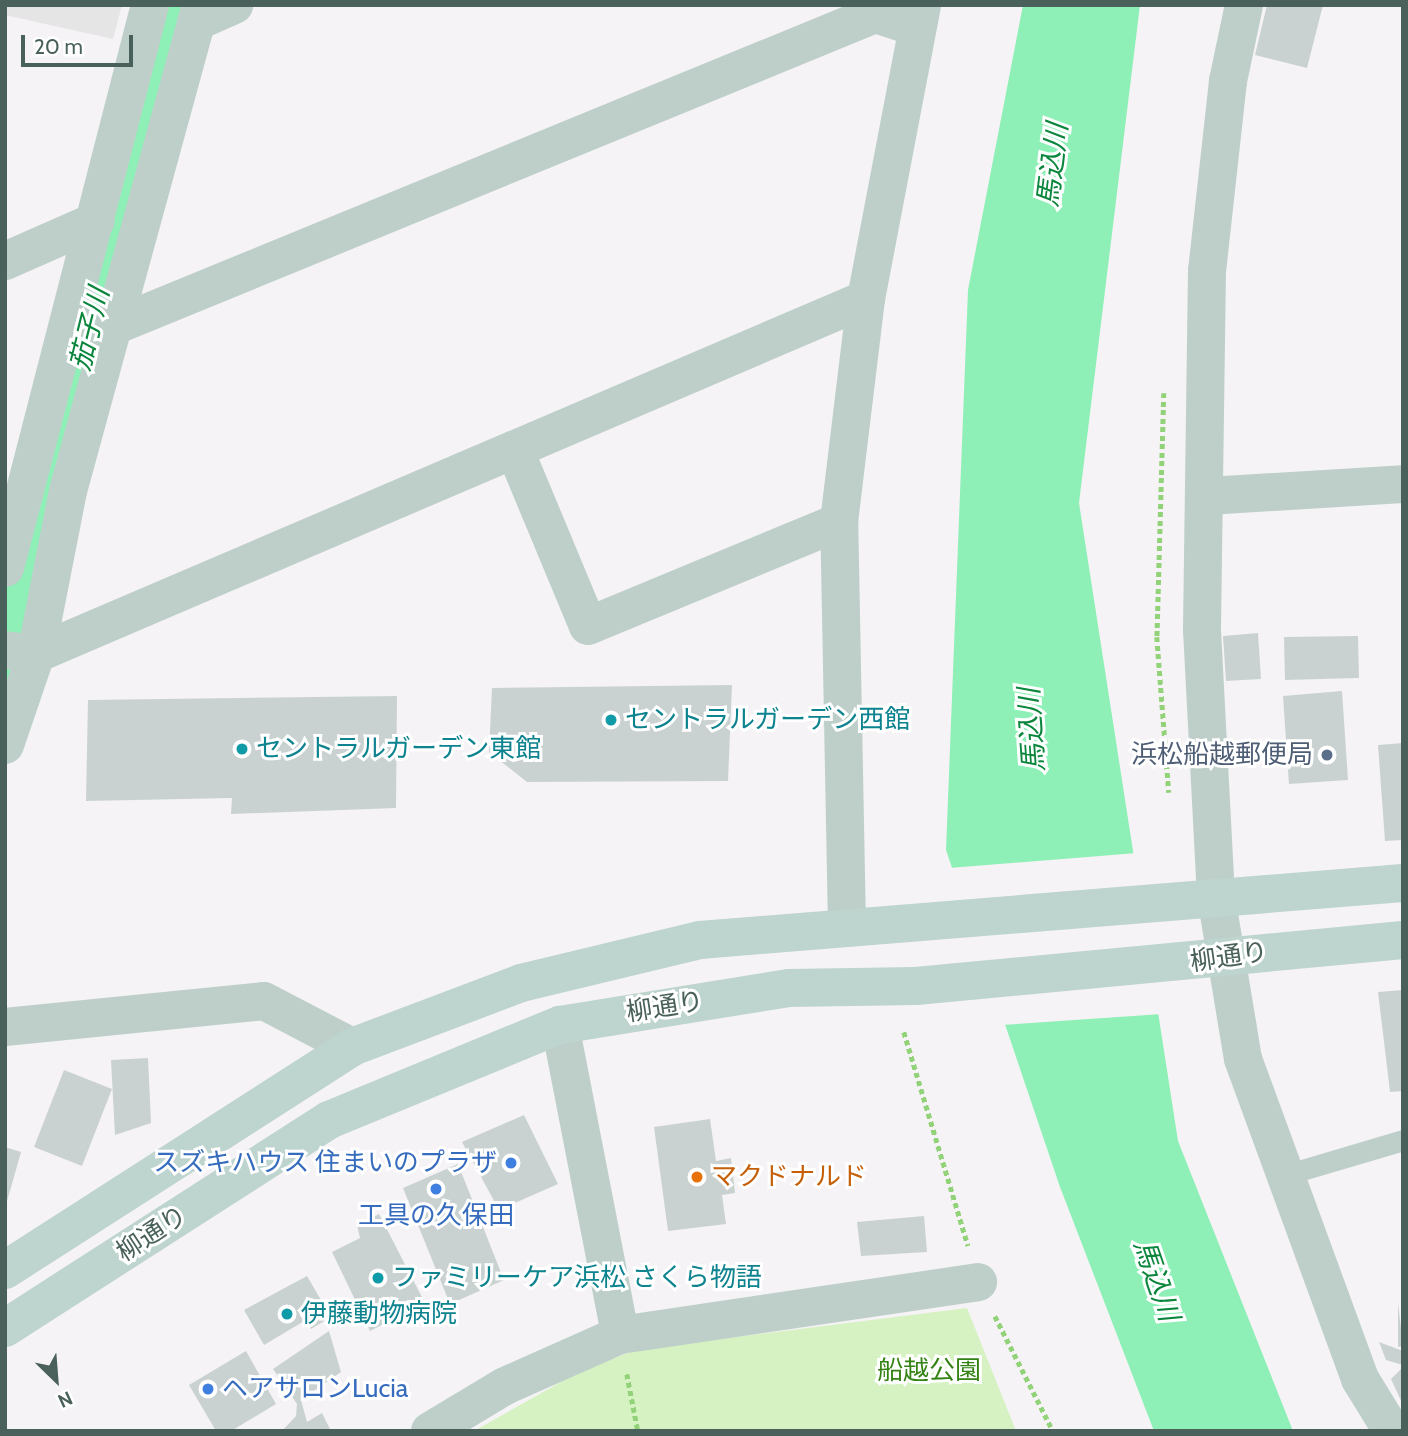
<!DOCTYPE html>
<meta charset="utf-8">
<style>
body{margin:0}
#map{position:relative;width:1408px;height:1436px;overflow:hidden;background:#f5f3f5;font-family:Cabin,"Noto Sans JP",sans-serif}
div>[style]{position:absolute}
.education>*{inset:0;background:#e6e5e6}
.green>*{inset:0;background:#d6f2c2}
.water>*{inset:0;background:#8ef0b6}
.pier>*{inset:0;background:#f5f3f5}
.river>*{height:66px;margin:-33px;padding:0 33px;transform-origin:33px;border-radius:33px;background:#8ef0b6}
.building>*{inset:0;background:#cad2d1}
.path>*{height:4.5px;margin-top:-2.25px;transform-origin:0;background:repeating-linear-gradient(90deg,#92d278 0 5px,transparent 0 8.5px)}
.lane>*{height:21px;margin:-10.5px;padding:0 10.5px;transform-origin:10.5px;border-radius:10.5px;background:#becfca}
.street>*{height:38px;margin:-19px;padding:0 19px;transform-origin:19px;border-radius:19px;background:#becfca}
.secondary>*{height:38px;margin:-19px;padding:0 19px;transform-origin:19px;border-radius:19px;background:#bed4ce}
.dots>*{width:19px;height:19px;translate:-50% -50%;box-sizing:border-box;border:4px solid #fff;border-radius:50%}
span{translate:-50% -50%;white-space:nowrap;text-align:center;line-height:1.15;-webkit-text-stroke:6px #fff;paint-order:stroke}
.culture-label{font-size:26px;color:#0d838f}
.left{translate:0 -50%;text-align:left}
.service-label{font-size:26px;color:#4e5e75}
.right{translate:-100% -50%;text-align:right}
.street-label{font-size:26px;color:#49615a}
.shop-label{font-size:26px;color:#366cbe}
.food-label{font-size:26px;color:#c56008}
.park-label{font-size:26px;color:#358314}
.water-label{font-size:28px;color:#0a853c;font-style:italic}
.frame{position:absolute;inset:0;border:7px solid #49615a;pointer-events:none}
.north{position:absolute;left:21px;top:1345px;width:70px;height:70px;-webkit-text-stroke:5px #fff;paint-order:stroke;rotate:155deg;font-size:19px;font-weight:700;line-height:28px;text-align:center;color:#49615a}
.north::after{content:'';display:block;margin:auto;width:24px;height:32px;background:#49615a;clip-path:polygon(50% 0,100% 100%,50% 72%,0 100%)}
.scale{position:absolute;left:21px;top:35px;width:112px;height:32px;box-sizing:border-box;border:4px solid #49615a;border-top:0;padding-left:9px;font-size:21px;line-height:24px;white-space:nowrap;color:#49615a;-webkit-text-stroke:5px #fff;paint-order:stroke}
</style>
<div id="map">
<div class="education">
<i style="clip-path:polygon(5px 5px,122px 5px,113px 39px,5px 15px)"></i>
</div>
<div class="green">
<i style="clip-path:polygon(967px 1308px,1016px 1431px,474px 1431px,584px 1369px,640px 1349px)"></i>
</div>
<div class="water">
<i style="clip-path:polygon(1023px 5px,1140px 5px,1079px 503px,1178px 1141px,1293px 1431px,1154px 1431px,1060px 1187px,946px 850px,968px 290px)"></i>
</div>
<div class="pier">
<i style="clip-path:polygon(1137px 853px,1162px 1014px,1002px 1025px,949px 868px)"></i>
</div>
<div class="river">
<i style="left:5px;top:652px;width:668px;rotate:-75.53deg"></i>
</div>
<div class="building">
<i style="clip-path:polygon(1267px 5px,1323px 5px,1307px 68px,1255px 55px)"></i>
<i style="clip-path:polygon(1258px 633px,1261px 679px,1226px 681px,1223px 636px)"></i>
<i style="clip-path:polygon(1358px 636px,1359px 678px,1285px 680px,1284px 637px)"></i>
<i style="clip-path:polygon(732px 685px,728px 781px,527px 782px,489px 752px,492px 688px)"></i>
<i style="clip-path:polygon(1342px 691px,1348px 780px,1289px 784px,1283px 696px)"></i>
<i style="clip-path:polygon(397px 696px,396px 808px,231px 814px,232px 798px,86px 801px,88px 700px)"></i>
<i style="clip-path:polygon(1403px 743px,1403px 840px,1385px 841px,1378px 745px)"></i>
<i style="clip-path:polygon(1403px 990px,1403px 1091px,1390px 1092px,1378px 992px)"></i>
<i style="clip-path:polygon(148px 1058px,151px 1123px,115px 1135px,111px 1060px)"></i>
<i style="clip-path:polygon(64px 1070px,112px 1089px,82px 1166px,34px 1147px)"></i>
<i style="clip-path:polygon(524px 1115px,558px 1184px,499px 1210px,462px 1142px)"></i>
<i style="clip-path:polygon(710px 1119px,716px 1161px,731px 1158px,735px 1193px,722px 1195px,726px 1224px,668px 1231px,654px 1127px)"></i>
<i style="clip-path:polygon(5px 1147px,21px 1152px,6px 1205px,5px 1205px)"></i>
<i style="clip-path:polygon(458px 1164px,504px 1280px,450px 1304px,403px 1188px)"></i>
<i style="clip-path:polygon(379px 1214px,425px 1303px,370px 1331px,332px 1252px,360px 1238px,357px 1225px)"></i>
<i style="clip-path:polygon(924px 1216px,927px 1252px,861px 1256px,857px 1222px)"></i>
<i style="clip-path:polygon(307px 1276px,331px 1317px,311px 1329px,306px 1320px,264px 1345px,244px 1310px)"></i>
<i style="clip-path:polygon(1398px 1303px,1403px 1346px,1398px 1347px)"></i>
<i style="clip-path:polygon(329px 1331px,341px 1372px,301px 1400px,307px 1422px,322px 1413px,331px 1431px,282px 1431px,296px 1416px,297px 1404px,273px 1369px)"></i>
<i style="clip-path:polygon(1379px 1342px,1403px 1351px,1403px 1365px,1386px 1360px)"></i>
<i style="clip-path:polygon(246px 1351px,276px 1404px,231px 1431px,216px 1431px,189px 1385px)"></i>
<i style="clip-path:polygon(1403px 1367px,1403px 1405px,1391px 1379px)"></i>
</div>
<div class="path">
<i style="left:1164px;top:393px;width:244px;rotate:91.6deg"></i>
<i style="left:1157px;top:637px;width:156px;rotate:85.6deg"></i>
<i style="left:904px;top:1032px;width:223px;rotate:73.3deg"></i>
<i style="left:995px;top:1316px;width:129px;rotate:63.2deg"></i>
<i style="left:627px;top:1374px;width:58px;rotate:79.1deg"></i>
</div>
<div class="lane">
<i style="left:1285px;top:1175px;width:123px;rotate:-16.5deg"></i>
</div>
<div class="street">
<i style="left:1244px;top:5px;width:78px;rotate:101.9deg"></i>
<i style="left:1228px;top:81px;width:190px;rotate:96.3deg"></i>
<i style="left:1207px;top:270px;width:360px;rotate:90.8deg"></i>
<i style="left:1202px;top:630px;width:266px;rotate:87deg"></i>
<i style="left:1216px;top:896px;width:165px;rotate:80.6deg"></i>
<i style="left:1243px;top:1059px;width:341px;rotate:69.9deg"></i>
<i style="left:1360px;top:1379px;width:61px;rotate:58.4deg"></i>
<i style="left:196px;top:22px;width:42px;rotate:-24.1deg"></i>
<i style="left:5px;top:261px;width:99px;rotate:-23.7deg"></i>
<i style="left:112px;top:327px;width:825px;rotate:-22.3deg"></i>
<i style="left:875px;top:14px;width:42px;rotate:18deg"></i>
<i style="left:915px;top:27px;width:23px;rotate:-115deg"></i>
<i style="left:516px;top:453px;width:187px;rotate:67.4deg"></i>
<i style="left:588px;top:626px;width:272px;rotate:-22.5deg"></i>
<i style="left:1208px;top:496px;width:195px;rotate:-3.5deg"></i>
<i style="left:5px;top:568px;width:581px;rotate:-75.56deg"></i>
<i style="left:5px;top:650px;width:31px;rotate:7deg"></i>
<i style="left:36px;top:654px;width:903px;rotate:-23.16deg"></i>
<i style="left:5px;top:745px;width:96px;rotate:-71.2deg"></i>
<i style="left:36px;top:654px;width:166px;rotate:-78.9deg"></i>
<i style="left:68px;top:491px;width:504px;rotate:-74.7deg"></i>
<i style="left:847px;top:927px;width:405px;rotate:-91.1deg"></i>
<i style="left:839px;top:522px;width:225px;rotate:-83.1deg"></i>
<i style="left:866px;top:299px;width:299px;rotate:-79.2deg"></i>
<i style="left:560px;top:1025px;width:316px;rotate:79deg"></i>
<i style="left:5px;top:1027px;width:260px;rotate:-5.7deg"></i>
<i style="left:264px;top:1001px;width:99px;rotate:27.6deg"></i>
<i style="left:430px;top:1431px;width:87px;rotate:-31deg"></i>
<i style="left:505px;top:1386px;width:126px;rotate:-23.9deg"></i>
<i style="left:620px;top:1335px;width:362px;rotate:-8.4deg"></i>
</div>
<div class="secondary">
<i style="left:5px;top:1270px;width:412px;rotate:-32.7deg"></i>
<i style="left:352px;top:1047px;width:181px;rotate:-20.7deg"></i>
<i style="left:521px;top:983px;width:184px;rotate:-13.5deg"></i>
<i style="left:700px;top:940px;width:705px;rotate:-4.64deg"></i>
<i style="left:5px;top:1328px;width:385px;rotate:-32.7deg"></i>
<i style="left:329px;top:1120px;width:250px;rotate:-22.4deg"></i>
<i style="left:560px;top:1025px;width:232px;rotate:-9.2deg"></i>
<i style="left:789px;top:988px;width:127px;rotate:-0.9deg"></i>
<i style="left:916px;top:986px;width:489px;rotate:-5.4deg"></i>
</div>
<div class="dots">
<i style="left:611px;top:720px;background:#0f9aa8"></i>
<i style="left:242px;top:749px;background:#0f9aa8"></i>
<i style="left:1327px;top:755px;background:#5c6f8a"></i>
<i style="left:511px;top:1163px;background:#3f7fe0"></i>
<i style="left:697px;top:1177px;background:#e8710a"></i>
<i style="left:436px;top:1189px;background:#3f7fe0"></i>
<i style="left:378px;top:1278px;background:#0f9aa8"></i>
<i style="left:287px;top:1314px;background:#0f9aa8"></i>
<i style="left:208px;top:1389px;background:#3f7fe0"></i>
</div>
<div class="culture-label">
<span class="left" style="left:625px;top:720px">セントラルガーデン西館</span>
<span class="left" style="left:256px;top:749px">セントラルガーデン東館</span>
<span class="left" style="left:392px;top:1278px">ファミリーケア浜松 さくら物語</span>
<span class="left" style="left:301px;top:1314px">伊藤動物病院</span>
</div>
<div class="service-label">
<span class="right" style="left:1313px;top:755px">浜松船越郵便局</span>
</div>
<div class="street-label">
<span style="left:1229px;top:957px;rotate:-8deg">柳通り</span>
<span style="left:665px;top:1007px;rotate:-9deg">柳通り</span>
<span style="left:152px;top:1234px;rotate:-33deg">柳通り</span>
</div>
<div class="shop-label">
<span class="right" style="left:497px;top:1163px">スズキハウス 住まいのプラザ</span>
<span style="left:436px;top:1216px">工具の久保田</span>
<span class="left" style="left:222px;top:1389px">ヘアサロンLucia</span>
</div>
<div class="food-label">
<span class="left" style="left:711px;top:1177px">マクドナルド</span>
</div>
<div class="park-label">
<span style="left:929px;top:1371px">船越公園</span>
</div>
<div class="water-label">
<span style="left:1052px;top:165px;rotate:-83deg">馬込川</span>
<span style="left:89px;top:329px;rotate:-76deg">茄子川</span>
<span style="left:1031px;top:730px;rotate:-94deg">馬込川</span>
<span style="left:1157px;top:1280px;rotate:71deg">馬込川</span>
</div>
<div class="frame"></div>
<div class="north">N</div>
<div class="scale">20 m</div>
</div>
